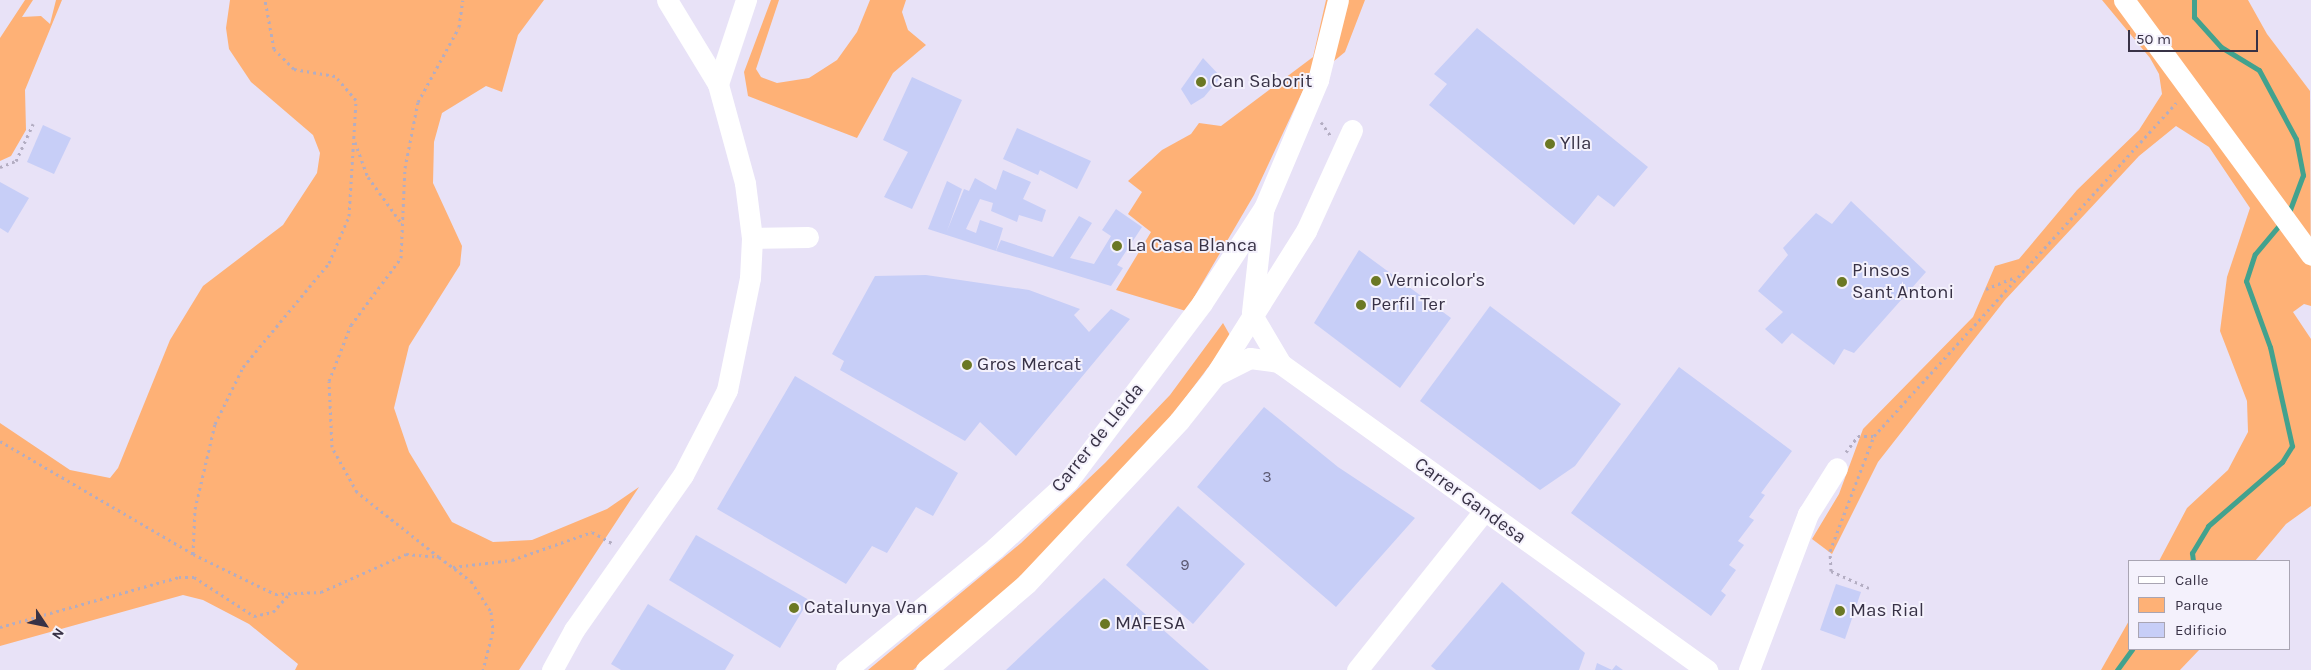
<!DOCTYPE html>
<style>
body{margin:0}
#map{position:relative;width:2311px;height:670px;overflow:hidden;background:#e8e2f7;font-family:Karla,sans-serif}
div>[style]{position:absolute}
.green>*{inset:0;background:#feb176}
.stream>*{height:5px;margin:-2.5px;padding:0 2.5px;transform-origin:2.5px;border-radius:2.5px;background:#42a28e}
.building>*{inset:0;background:#c7cef7}
.path>*{height:3px;margin-top:-1.5px;transform-origin:0;background:repeating-linear-gradient(90deg,#b3adc2 0 2.5px,transparent 0 6.5px)}
.minor>*{height:21px;margin:-10.5px;padding:0 10.5px;transform-origin:10.5px;border-radius:10.5px;background:#fff}
.dots>*{width:14px;height:14px;translate:-50% -50%;box-sizing:border-box;border:2px solid #f4f1fc;border-radius:50%}
span{translate:-50% -50%;white-space:nowrap;text-align:center;line-height:1.15;-webkit-text-stroke:4px #f4f1fc;paint-order:stroke}
.number-label{font-size:16px;color:#5c5972}
.number-label span{-webkit-text-stroke-width:0}
.poi-label{font-size:19px;color:#383246}
.left{translate:0 -50%;text-align:left}
.street-label{font-size:19px;color:#383246}
.legend{position:absolute;left:2128px;top:560px;width:162px;height:90px;box-sizing:border-box;background:#f4f1fc;border:1px solid #a9a5b3;margin:0;padding:6px 9px;list-style:none;font-size:15px;color:#383246}
.legend li{display:flex;align-items:center;gap:10px;height:25px}
.legend b{width:25px;border:1px solid #a9a5b3}
.north{position:absolute;left:20px;top:600px;width:50px;height:50px;-webkit-text-stroke:4px #f4f1fc;paint-order:stroke;rotate:124deg;font-size:14px;font-weight:700;line-height:20px;text-align:center;color:#383246}
.north::after{content:'';display:block;margin:auto;width:18px;height:22px;background:#383246;clip-path:polygon(50% 0,100% 100%,50% 72%,0 100%)}
.scale{position:absolute;left:2128px;top:30px;width:130px;height:22px;box-sizing:border-box;border:2px solid #383246;border-top:0;padding-left:6px;font-size:15px;line-height:18px;white-space:nowrap;color:#383246;-webkit-text-stroke:4px #f4f1fc;paint-order:stroke}
</style>
<div id="map">
<div class="green">
<i style="clip-path:polygon(25px 0,33px 0,22px 17px,41px 16px,50px 24px,56px 0,62px 0,25px 90px,26px 130px,11px 156px,0 161px,0 38px)"></i>
<i style="clip-path:polygon(230px 0,544px 0,518px 35px,502px 92px,486px 86px,442px 113px,434px 142px,433px 183px,462px 246px,460px 265px,409px 346px,394px 408px,409px 452px,452px 522px,493px 542px,532px 540px,607px 509px,639px 487px,519px 670px,295px 670px,298px 664px,249px 624px,203px 600px,183px 595px,0 646px,0 423px,70px 470px,110px 478px,118px 468px,170px 340px,203px 286px,283px 225px,317px 173px,320px 153px,313px 135px,251px 82px,229px 49px,226px 28px)"></i>
<i style="clip-path:polygon(771px 0,779px 0,756px 69px,761px 77px,777px 83px,809px 78px,837px 60px,857px 32px,870px 0,906px 0,902px 12px,908px 30px,926px 45px,893px 73px,857px 138px,748px 96px,744px 72px)"></i>
<i style="clip-path:polygon(1326px 0,1365px 0,1345px 52px,1306px 84px,1254px 195px,1186px 311px,1116px 290px,1151px 232px,1128px 214px,1142px 192px,1128px 181px,1162px 150px,1191px 134px,1199px 123px,1221px 126px,1313px 57px)"></i>
<i style="clip-path:polygon(2102px 0,2248px 0,2267px 34px,2310px 91px,2311px 306px,2304px 304px,2293px 312px,2311px 339px,2311px 506px,2286px 524px,2255px 561px,2159px 561px,2187px 508px,2228px 470px,2248px 432px,2247px 401px,2220px 331px,2227px 277px,2250px 208px,2209px 147px,2176px 126px,2139px 156px,2005px 300px,1878px 462px,1832px 554px,1812px 539px,1839px 494px,1863px 429px,1973px 317px,1995px 266px,2019px 259px,2077px 190px,2139px 130px,2162px 94px,2159px 74px,2150px 58px)"></i>
<i style="clip-path:polygon(1223px 323px,1231px 337px,1140px 458px,989px 607px,913px 670px,868px 670px,1021px 543px,1105px 463px,1170px 395px)"></i>
<i style="clip-path:polygon(2130px 619px,2130px 649px,2200px 649px,2180px 670px,2101px 670px)"></i>
</div>
<div class="stream">
<i style="left:2194px;top:0;width:17px;rotate:90deg"></i>
<i style="left:2194px;top:17px;width:40px;rotate:48deg"></i>
<i style="left:2221px;top:47px;width:44px;rotate:31.2deg"></i>
<i style="left:2259px;top:70px;width:78px;rotate:61.8deg"></i>
<i style="left:2296px;top:139px;width:37px;rotate:79deg"></i>
<i style="left:2303px;top:175px;width:43px;rotate:110.6deg"></i>
<i style="left:2193px;top:561px;width:8px;rotate:-97deg"></i>
<i style="left:2192px;top:553px;width:31px;rotate:-59deg"></i>
<i style="left:2208px;top:526px;width:98px;rotate:-40.9deg"></i>
<i style="left:2282px;top:462px;width:19px;rotate:-58deg"></i>
<i style="left:2292px;top:446px;width:101px;rotate:-102.5deg"></i>
<i style="left:2270px;top:347px;width:70px;rotate:-110deg"></i>
<i style="left:2246px;top:281px;width:28px;rotate:-72deg"></i>
<i style="left:2255px;top:254px;width:40px;rotate:-50deg"></i>
<i style="left:2117px;top:670px;width:26px;rotate:-54deg"></i>
</div>
<div class="building">
<i style="clip-path:polygon(1477px 28px,1648px 167px,1614px 207px,1598px 195px,1574px 225px,1429px 105px,1447px 84px,1434px 74px)"></i>
<i style="clip-path:polygon(1203px 58px,1221px 77px,1204px 97px,1191px 105px,1181px 89px)"></i>
<i style="clip-path:polygon(912px 77px,962px 100px,912px 209px,884px 197px,908px 152px,883px 140px)"></i>
<i style="clip-path:polygon(43px 125px,71px 138px,54px 174px,27px 162px)"></i>
<i style="clip-path:polygon(1017px 128px,1091px 161px,1077px 189px,1040px 170px,1038px 175px,1003px 159px)"></i>
<i style="clip-path:polygon(1003px 170px,1031px 182px,1023px 199px,1046px 210px,1042px 222px,1019px 215px,1017px 222px,991px 211px,993px 203px,980px 199px,966px 229px,976px 233px,980px 220px,1003px 228px,996px 251px,928px 229px,947px 181px,962px 189px,947px 231px,964px 189px,969px 191px,975px 178px,996px 190px)"></i>
<i style="clip-path:polygon(0 182px,29px 198px,8px 233px,0 228px)"></i>
<i style="clip-path:polygon(1851px 201px,1926px 272px,1854px 353px,1844px 349px,1834px 365px,1792px 333px,1782px 344px,1765px 329px,1783px 312px,1758px 291px,1788px 255px,1783px 248px,1816px 213px,1832px 224px)"></i>
<i style="clip-path:polygon(1116px 209px,1142px 227px,1117px 265px,1123px 268px,1111px 286px,996px 251px,1001px 240px,1053px 257px,1079px 216px,1092px 223px,1070px 258px,1094px 264px,1111px 236px,1102px 230px)"></i>
<i style="clip-path:polygon(1359px 250px,1451px 318px,1400px 388px,1314px 323px)"></i>
<i style="clip-path:polygon(926px 275px,1029px 290px,1080px 309px,1074px 315px,1089px 332px,1111px 309px,1130px 319px,1016px 456px,980px 422px,965px 441px,840px 370px,844px 361px,832px 354px,875px 276px)"></i>
<i style="clip-path:polygon(1490px 306px,1621px 404px,1575px 466px,1540px 490px,1420px 401px)"></i>
<i style="clip-path:polygon(1679px 367px,1792px 451px,1761px 493px,1765px 495px,1749px 517px,1754px 520px,1738px 541px,1744px 545px,1729px 565px,1736px 570px,1721px 591px,1726px 595px,1711px 616px,1571px 513px)"></i>
<i style="clip-path:polygon(795px 376px,958px 473px,933px 516px,916px 507px,887px 553px,872px 546px,846px 584px,717px 509px)"></i>
<i style="clip-path:polygon(1264px 407px,1338px 467px,1415px 518px,1336px 607px,1197px 487px)"></i>
<i style="clip-path:polygon(1178px 506px,1245px 564px,1193px 624px,1126px 565px)"></i>
<i style="clip-path:polygon(696px 535px,809px 600px,780px 648px,669px 580px)"></i>
<i style="clip-path:polygon(1104px 578px,1209px 670px,1006px 670px)"></i>
<i style="clip-path:polygon(1502px 582px,1585px 653px,1579px 670px,1436px 670px,1431px 666px)"></i>
<i style="clip-path:polygon(1836px 584px,1861px 592px,1845px 639px,1820px 630px)"></i>
<i style="clip-path:polygon(648px 604px,734px 655px,725px 670px,621px 670px,611px 664px)"></i>
<i style="clip-path:polygon(1597px 663px,1612px 670px,1616px 665px,1623px 670px,1595px 670px)"></i>
</div>
<div class="path">
<i style="left:1321px;top:122px;width:16px;rotate:55deg"></i>
<i style="left:355px;top:142px;width:37px;rotate:70deg"></i>
<i style="left:368px;top:177px;width:58px;rotate:54.1deg"></i>
<i style="left:0;top:167px;width:17px;rotate:-21deg"></i>
<i style="left:16px;top:161px;width:41px;rotate:-65.3deg"></i>
<i style="left:1986px;top:289px;width:32px;rotate:-22deg"></i>
<i style="left:0;top:441px;width:224px;rotate:30.3deg"></i>
<i style="left:193px;top:554px;width:91px;rotate:26deg"></i>
<i style="left:275px;top:594px;width:46px;rotate:-2.5deg"></i>
<i style="left:321px;top:592px;width:93px;rotate:-24.1deg"></i>
<i style="left:406px;top:554px;width:33px;rotate:5deg"></i>
<i style="left:439px;top:557px;width:40px;rotate:37deg"></i>
<i style="left:471px;top:581px;width:37px;rotate:57deg"></i>
<i style="left:491px;top:612px;width:19px;rotate:84deg"></i>
<i style="left:493px;top:631px;width:40px;rotate:104.4deg"></i>
<i style="left:1846px;top:452px;width:20px;rotate:-53deg"></i>
<i style="left:1858px;top:436px;width:16px"></i>
<i style="left:193px;top:554px;width:45px;rotate:-87.5deg"></i>
<i style="left:195px;top:509px;width:87px;rotate:-76.8deg"></i>
<i style="left:215px;top:424px;width:64px;rotate:-63.8deg"></i>
<i style="left:243px;top:367px;width:135px;rotate:-50.4deg"></i>
<i style="left:329px;top:263px;width:51px;rotate:-66.9deg"></i>
<i style="left:349px;top:216px;width:116px;rotate:-86.5deg"></i>
<i style="left:356px;top:100px;width:32px;rotate:-131deg"></i>
<i style="left:335px;top:76px;width:42px;rotate:-170.3deg"></i>
<i style="left:294px;top:69px;width:28px;rotate:-135deg"></i>
<i style="left:274px;top:49px;width:50px;rotate:-100.4deg"></i>
<i style="left:439px;top:557px;width:105px;rotate:-141.6deg"></i>
<i style="left:357px;top:492px;width:51px;rotate:-119.1deg"></i>
<i style="left:332px;top:447px;width:66px;rotate:-92.6deg"></i>
<i style="left:329px;top:381px;width:60px;rotate:-68.6deg"></i>
<i style="left:351px;top:325px;width:84px;rotate:-53.3deg"></i>
<i style="left:401px;top:258px;width:90px;rotate:-87.5deg"></i>
<i style="left:405px;top:168px;width:67px;rotate:-78.9deg"></i>
<i style="left:418px;top:102px;width:85px;rotate:-61.3deg"></i>
<i style="left:459px;top:27px;width:27px;rotate:-82deg"></i>
<i style="left:453px;top:567px;width:59px;rotate:-6.8deg"></i>
<i style="left:512px;top:560px;width:85px;rotate:-19.3deg"></i>
<i style="left:592px;top:532px;width:23px;rotate:29deg"></i>
<i style="left:1869px;top:588px;width:42px;rotate:-155.9deg"></i>
<i style="left:1831px;top:571px;width:20px;rotate:-93deg"></i>
<i style="left:1830px;top:551px;width:123px;rotate:-69.1deg"></i>
<i style="left:1874px;top:436px;width:450px;rotate:-47.8deg"></i>
<i style="left:0;top:627px;width:186px;rotate:-15.6deg"></i>
<i style="left:179px;top:577px;width:15px"></i>
<i style="left:194px;top:577px;width:72px;rotate:33deg"></i>
<i style="left:254px;top:616px;width:19px;rotate:-12deg"></i>
<i style="left:273px;top:612px;width:25px;rotate:-48deg"></i>
</div>
<div class="minor">
<i style="left:2124px;top:0;width:316px;rotate:53.7deg"></i>
<i style="left:718px;top:84px;width:89px;rotate:-71.6deg"></i>
<i style="left:752px;top:238px;width:56px;rotate:-1deg"></i>
<i style="left:1252px;top:312px;width:100px;rotate:-83.7deg"></i>
<i style="left:1252px;top:315px;width:57px;rotate:59.4deg"></i>
<i style="left:1281px;top:364px;width:525px;rotate:35.69deg"></i>
<i style="left:1214px;top:376px;width:40px;rotate:-26.6deg"></i>
<i style="left:1250px;top:358px;width:29px;rotate:8deg"></i>
<i style="left:552px;top:670px;width:46px;rotate:-61.2deg"></i>
<i style="left:574px;top:630px;width:189px;rotate:-54.9deg"></i>
<i style="left:683px;top:475px;width:96px;rotate:-62.6deg"></i>
<i style="left:727px;top:390px;width:114px;rotate:-78.4deg"></i>
<i style="left:750px;top:278px;width:40px;rotate:-87.1deg"></i>
<i style="left:752px;top:238px;width:55px;rotate:-97.3deg"></i>
<i style="left:745px;top:183px;width:103px;rotate:-105.3deg"></i>
<i style="left:718px;top:84px;width:98px;rotate:-121.3deg"></i>
<i style="left:846px;top:670px;width:193px;rotate:-39.3deg"></i>
<i style="left:995px;top:548px;width:99px;rotate:-42.5deg"></i>
<i style="left:1068px;top:481px;width:223px;rotate:-53deg"></i>
<i style="left:1202px;top:303px;width:113px;rotate:-56.9deg"></i>
<i style="left:1264px;top:208px;width:139px;rotate:-67.1deg"></i>
<i style="left:1318px;top:80px;width:82px;rotate:-76deg"></i>
<i style="left:926px;top:670px;width:133px;rotate:-40.7deg"></i>
<i style="left:1027px;top:583px;width:222px;rotate:-46.8deg"></i>
<i style="left:1179px;top:421px;width:56px;rotate:-51.5deg"></i>
<i style="left:1214px;top:377px;width:173px;rotate:-57.8deg"></i>
<i style="left:1306px;top:231px;width:111px;rotate:-65.5deg"></i>
<i style="left:1357px;top:670px;width:203px;rotate:-51.4deg"></i>
<i style="left:1749px;top:670px;width:167px;rotate:-69.3deg"></i>
<i style="left:1808px;top:514px;width:54px;rotate:-57.8deg"></i>
</div>
<div class="dots">
<i style="left:1201px;top:82px;background:#6b7824"></i>
<i style="left:1550px;top:144px;background:#6b7824"></i>
<i style="left:1117px;top:246px;background:#6b7824"></i>
<i style="left:1376px;top:281px;background:#6b7824"></i>
<i style="left:1842px;top:282px;background:#6b7824"></i>
<i style="left:1361px;top:305px;background:#6b7824"></i>
<i style="left:967px;top:365px;background:#6b7824"></i>
<i style="left:794px;top:608px;background:#6b7824"></i>
<i style="left:1840px;top:611px;background:#6b7824"></i>
<i style="left:1105px;top:624px;background:#6b7824"></i>
</div>
<div class="number-label">
<span style="left:1267px;top:477px">3</span>
<span style="left:1185px;top:565px">9</span>
</div>
<div class="poi-label">
<span class="left" style="left:1211px;top:82px">Can Saborit</span>
<span class="left" style="left:1560px;top:144px">Ylla</span>
<span class="left" style="left:1127px;top:246px">La Casa Blanca</span>
<span class="left" style="left:1852px;top:282px">Pinsos<br>Sant Antoni</span>
<span class="left" style="left:1386px;top:281px">Vernicolor's</span>
<span class="left" style="left:1371px;top:305px">Perfil Ter</span>
<span class="left" style="left:977px;top:365px">Gros Mercat</span>
<span class="left" style="left:804px;top:608px">Catalunya Van</span>
<span class="left" style="left:1850px;top:611px">Mas Rial</span>
<span class="left" style="left:1115px;top:624px">MAFESA</span>
</div>
<div class="street-label">
<span style="left:1098px;top:438px;rotate:-51deg">Carrer de Lleida</span>
<span style="left:1470px;top:501px;rotate:36deg">Carrer Gandesa</span>
</div>
<ul class="legend">
<li><b style="height:6px;background:#fff"></b>Calle</li>
<li><b style="height:14px;background:#feb176"></b>Parque</li>
<li><b style="height:14px;background:#c7cef7"></b>Edificio</li>
</ul>
<div class="north">N</div>
<div class="scale">50 m</div>
</div>
